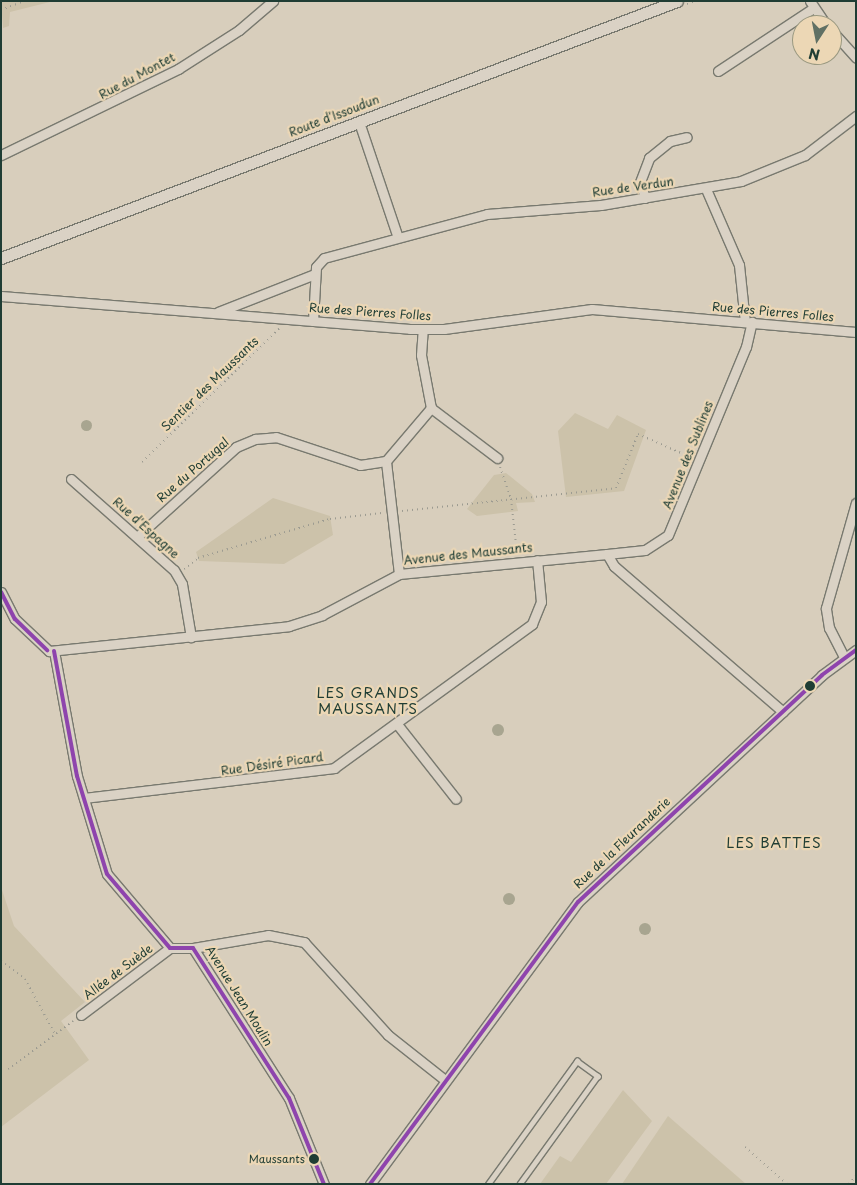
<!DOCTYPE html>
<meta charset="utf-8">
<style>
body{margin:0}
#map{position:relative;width:857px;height:1185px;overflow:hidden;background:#d8cebc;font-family:"Playpen Sans",sans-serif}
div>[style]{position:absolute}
.green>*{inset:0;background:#ccc2aa}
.water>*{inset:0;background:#a8a590}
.round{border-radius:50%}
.path>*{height:2px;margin-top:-1px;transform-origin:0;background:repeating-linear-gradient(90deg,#9c9b91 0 1px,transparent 0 5px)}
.roads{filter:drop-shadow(1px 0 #78796f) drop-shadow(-1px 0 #78796f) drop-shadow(0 1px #78796f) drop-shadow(0 -1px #78796f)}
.lane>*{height:4.5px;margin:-2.25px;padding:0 2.25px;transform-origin:2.25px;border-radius:2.25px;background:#dad2c5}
.street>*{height:9px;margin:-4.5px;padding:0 4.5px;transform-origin:4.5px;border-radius:4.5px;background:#dad2c5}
.secondary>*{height:11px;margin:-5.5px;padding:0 5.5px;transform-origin:5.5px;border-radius:5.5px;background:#dad2c5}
.bus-1>*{height:4px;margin:-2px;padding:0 2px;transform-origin:2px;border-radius:2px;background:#8e44ad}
.dots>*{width:14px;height:14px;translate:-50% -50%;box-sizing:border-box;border:2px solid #ecd7b5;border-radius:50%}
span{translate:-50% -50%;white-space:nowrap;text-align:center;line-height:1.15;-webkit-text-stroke:4.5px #ecd7b5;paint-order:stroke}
.bus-label{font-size:11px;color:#1f3d34}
.right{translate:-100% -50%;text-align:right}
.street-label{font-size:12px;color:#1f3d34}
.neighbourhood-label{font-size:14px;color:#1f3d34;letter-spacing:1px}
.frame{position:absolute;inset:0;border:2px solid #1f3d34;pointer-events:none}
.north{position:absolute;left:792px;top:15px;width:50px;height:50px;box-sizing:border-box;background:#ecd7b5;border:1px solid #9a9981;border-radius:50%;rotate:191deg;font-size:14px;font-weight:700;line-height:20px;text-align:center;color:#1f3d34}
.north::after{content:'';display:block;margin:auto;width:18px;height:22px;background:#607064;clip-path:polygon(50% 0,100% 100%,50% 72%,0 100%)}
</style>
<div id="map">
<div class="green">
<i style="clip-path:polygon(1px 1px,54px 1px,10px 12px,9px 26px,3px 28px)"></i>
<i style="clip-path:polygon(575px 413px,608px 429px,617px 415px,646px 430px,624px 491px,566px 497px,558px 431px)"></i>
<i style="clip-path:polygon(506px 473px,532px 494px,535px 502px,516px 503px,518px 511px,477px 516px,467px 509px,494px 475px)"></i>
<i style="clip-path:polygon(273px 498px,330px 516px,333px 535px,284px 564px,199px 561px,196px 552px)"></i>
<i style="clip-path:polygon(1px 887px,14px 926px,85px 1002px,61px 1021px,89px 1060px,1px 1127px)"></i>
<i style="clip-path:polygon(623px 1090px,652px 1121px,606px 1184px,540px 1184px,560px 1156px,571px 1162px)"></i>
<i style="clip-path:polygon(668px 1116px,746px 1184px,622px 1184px)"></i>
</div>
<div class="water">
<i class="round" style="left:80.5px;top:419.5px;width:11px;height:11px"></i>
<i class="round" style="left:492px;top:724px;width:12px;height:12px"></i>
<i class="round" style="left:503px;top:893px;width:12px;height:12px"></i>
<i class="round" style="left:639px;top:923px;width:12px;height:12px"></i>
</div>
<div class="path">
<i style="left:687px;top:4px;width:9px;rotate:-21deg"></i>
<i style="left:1px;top:10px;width:26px;rotate:-21deg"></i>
<i style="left:142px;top:462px;width:192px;rotate:-44.2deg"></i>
<i style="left:500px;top:467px;width:34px;rotate:71deg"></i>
<i style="left:511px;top:499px;width:54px;rotate:83.7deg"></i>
<i style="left:402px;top:511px;width:215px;rotate:-6.1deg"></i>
<i style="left:616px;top:488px;width:58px;rotate:-67.8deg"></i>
<i style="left:638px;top:434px;width:57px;rotate:23.9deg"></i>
<i style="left:184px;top:569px;width:18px;rotate:-38deg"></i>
<i style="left:198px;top:558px;width:138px;rotate:-16.5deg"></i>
<i style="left:330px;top:519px;width:52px;rotate:-6.6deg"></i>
<i style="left:1px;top:961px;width:30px;rotate:37deg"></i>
<i style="left:25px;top:979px;width:63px;rotate:61.4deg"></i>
<i style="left:8px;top:1069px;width:81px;rotate:-36.4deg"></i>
<i style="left:745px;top:1147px;width:56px;rotate:41.4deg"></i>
<i style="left:849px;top:1184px;width:11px;rotate:-49deg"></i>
</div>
<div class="roads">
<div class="lane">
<i style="left:488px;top:1184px;width:152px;rotate:-54.1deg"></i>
<i style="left:577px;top:1061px;width:26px;rotate:36deg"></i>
<i style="left:598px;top:1076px;width:133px;rotate:125.8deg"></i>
</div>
<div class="street">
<i style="left:810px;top:1px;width:29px;rotate:56deg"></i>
<i style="left:832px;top:31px;width:36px;rotate:48deg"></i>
<i style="left:718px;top:71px;width:113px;rotate:-33.4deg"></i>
<i style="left:359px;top:122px;width:119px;rotate:71.4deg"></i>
<i style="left:1px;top:155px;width:197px;rotate:-25.9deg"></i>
<i style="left:178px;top:69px;width:72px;rotate:-32.6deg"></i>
<i style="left:239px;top:30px;width:45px;rotate:-40.5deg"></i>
<i style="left:706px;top:189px;width:83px;rotate:66.5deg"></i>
<i style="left:739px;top:265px;width:57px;rotate:84deg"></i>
<i style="left:645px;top:198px;width:17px;rotate:-107deg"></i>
<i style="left:640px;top:182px;width:26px;rotate:-69deg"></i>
<i style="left:649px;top:158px;width:27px;rotate:-39deg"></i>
<i style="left:670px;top:141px;width:17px;rotate:-13deg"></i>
<i style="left:1px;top:296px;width:410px;rotate:4.6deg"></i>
<i style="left:410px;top:329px;width:34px"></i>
<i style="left:444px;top:329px;width:149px;rotate:-7.7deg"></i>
<i style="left:592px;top:309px;width:265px;rotate:5deg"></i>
<i style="left:218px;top:312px;width:104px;rotate:-21.4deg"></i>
<i style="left:313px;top:321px;width:54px;rotate:-86.8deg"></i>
<i style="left:316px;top:267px;width:12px;rotate:-48deg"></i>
<i style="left:324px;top:258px;width:169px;rotate:-15.1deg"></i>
<i style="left:487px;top:214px;width:114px;rotate:-4.5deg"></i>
<i style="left:601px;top:205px;width:142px;rotate:-9.7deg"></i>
<i style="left:741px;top:181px;width:69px;rotate:-22.1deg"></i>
<i style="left:805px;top:155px;width:64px;rotate:-37.4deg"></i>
<i style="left:431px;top:408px;width:83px;rotate:37.1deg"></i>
<i style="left:71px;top:479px;width:137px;rotate:41.5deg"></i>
<i style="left:174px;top:570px;width:16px;rotate:60deg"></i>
<i style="left:182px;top:584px;width:54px;rotate:80.4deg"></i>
<i style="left:138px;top:536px;width:132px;rotate:-42.2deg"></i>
<i style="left:236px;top:447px;width:21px;rotate:-23deg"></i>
<i style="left:255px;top:439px;width:21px;rotate:-5deg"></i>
<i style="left:276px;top:437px;width:89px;rotate:18.4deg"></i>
<i style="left:360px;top:465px;width:26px;rotate:-9deg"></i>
<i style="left:607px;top:554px;width:38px;rotate:-6deg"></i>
<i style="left:645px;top:550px;width:27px;rotate:-33deg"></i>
<i style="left:668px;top:535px;width:204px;rotate:-67.5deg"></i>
<i style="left:746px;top:347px;width:26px;rotate:-77deg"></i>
<i style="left:399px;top:574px;width:114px;rotate:-96.6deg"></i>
<i style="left:386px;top:461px;width:70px;rotate:-49.7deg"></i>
<i style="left:431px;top:408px;width:54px;rotate:-100.7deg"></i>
<i style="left:421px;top:355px;width:26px;rotate:-86deg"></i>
<i style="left:1px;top:592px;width:30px;rotate:63deg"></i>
<i style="left:15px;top:619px;width:47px;rotate:43.3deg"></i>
<i style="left:49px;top:651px;width:241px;rotate:-5.9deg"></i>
<i style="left:289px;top:626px;width:35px;rotate:-18deg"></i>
<i style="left:322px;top:615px;width:87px;rotate:-28deg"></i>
<i style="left:399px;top:574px;width:209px;rotate:-5.5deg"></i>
<i style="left:607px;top:554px;width:14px;rotate:60deg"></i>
<i style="left:614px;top:566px;width:223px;rotate:40.8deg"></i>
<i style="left:54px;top:651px;width:127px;rotate:79.6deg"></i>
<i style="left:77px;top:776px;width:102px;rotate:73deg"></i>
<i style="left:107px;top:874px;width:97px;rotate:49.6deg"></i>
<i style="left:170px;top:948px;width:23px"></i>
<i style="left:193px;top:948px;width:178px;rotate:57.4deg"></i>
<i style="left:289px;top:1098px;width:93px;rotate:67.9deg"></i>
<i style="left:844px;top:657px;width:33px;rotate:-117deg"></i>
<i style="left:829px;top:628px;width:20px;rotate:-99deg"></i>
<i style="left:826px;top:608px;width:109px;rotate:-74.1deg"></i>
<i style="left:397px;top:724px;width:95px;rotate:51.8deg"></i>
<i style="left:84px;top:798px;width:252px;rotate:-6.8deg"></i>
<i style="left:334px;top:768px;width:245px;rotate:-36deg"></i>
<i style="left:532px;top:624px;width:24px;rotate:-68deg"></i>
<i style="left:541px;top:602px;width:42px;rotate:-95.4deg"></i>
<i style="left:193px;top:948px;width:76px;rotate:-9.8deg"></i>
<i style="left:268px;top:935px;width:37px;rotate:11deg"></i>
<i style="left:304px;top:942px;width:125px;rotate:47.9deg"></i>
<i style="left:388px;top:1035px;width:73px;rotate:38.3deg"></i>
<i style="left:81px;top:1015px;width:111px;rotate:-37deg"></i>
<i style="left:370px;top:1184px;width:350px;rotate:-53.6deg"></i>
<i style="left:578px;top:902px;width:333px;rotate:-42.9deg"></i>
<i style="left:822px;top:675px;width:42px;rotate:-36.3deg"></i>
</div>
<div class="secondary">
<i style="left:1px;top:258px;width:723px;rotate:-20.82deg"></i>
</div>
</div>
<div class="bus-1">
<i style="left:1px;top:592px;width:30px;rotate:63deg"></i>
<i style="left:15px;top:619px;width:45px;rotate:44.1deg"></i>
<i style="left:54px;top:651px;width:127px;rotate:79.6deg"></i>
<i style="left:77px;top:776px;width:102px;rotate:73deg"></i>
<i style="left:107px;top:874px;width:97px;rotate:49.6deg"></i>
<i style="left:170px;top:948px;width:23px"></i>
<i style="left:193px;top:948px;width:178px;rotate:57.4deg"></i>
<i style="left:289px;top:1098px;width:93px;rotate:67.9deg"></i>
<i style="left:370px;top:1184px;width:350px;rotate:-53.6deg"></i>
<i style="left:578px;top:902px;width:333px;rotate:-42.9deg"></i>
<i style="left:822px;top:675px;width:42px;rotate:-36.3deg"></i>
</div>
<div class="dots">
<i style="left:810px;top:686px;background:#1f3d34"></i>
<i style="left:314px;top:1159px;background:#1f3d34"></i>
</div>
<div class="bus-label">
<span class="right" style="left:305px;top:1159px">Maussants</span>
</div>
<div class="street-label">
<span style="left:137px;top:76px;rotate:-28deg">Rue du Montet</span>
<span style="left:334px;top:116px;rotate:-21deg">Route d'Issoudun</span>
<span style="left:633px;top:187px;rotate:-8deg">Rue de Verdun</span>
<span style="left:370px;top:312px;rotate:4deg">Rue des Pierres Folles</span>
<span style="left:773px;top:312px;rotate:5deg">Rue des Pierres Folles</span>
<span style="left:210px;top:384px;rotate:-44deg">Sentier des Maussants</span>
<span style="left:688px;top:455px;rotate:-68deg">Avenue des Sublines</span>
<span style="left:193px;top:470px;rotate:-41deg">Rue du Portugal</span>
<span style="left:146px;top:528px;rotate:42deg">Rue d'Espagne</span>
<span style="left:468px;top:554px;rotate:-6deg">Avenue des Maussants</span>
<span style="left:272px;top:764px;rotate:-8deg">Rue Désiré Picard</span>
<span style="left:622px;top:843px;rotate:-43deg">Rue de la Fleuranderie</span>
<span style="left:118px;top:972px;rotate:-37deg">Allée de Suède</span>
<span style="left:239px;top:996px;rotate:58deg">Avenue Jean Moulin</span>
</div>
<div class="neighbourhood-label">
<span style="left:368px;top:701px">LES GRANDS<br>MAUSSANTS</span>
<span style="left:774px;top:843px">LES BATTES</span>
</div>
<div class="frame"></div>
<div class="north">N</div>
</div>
